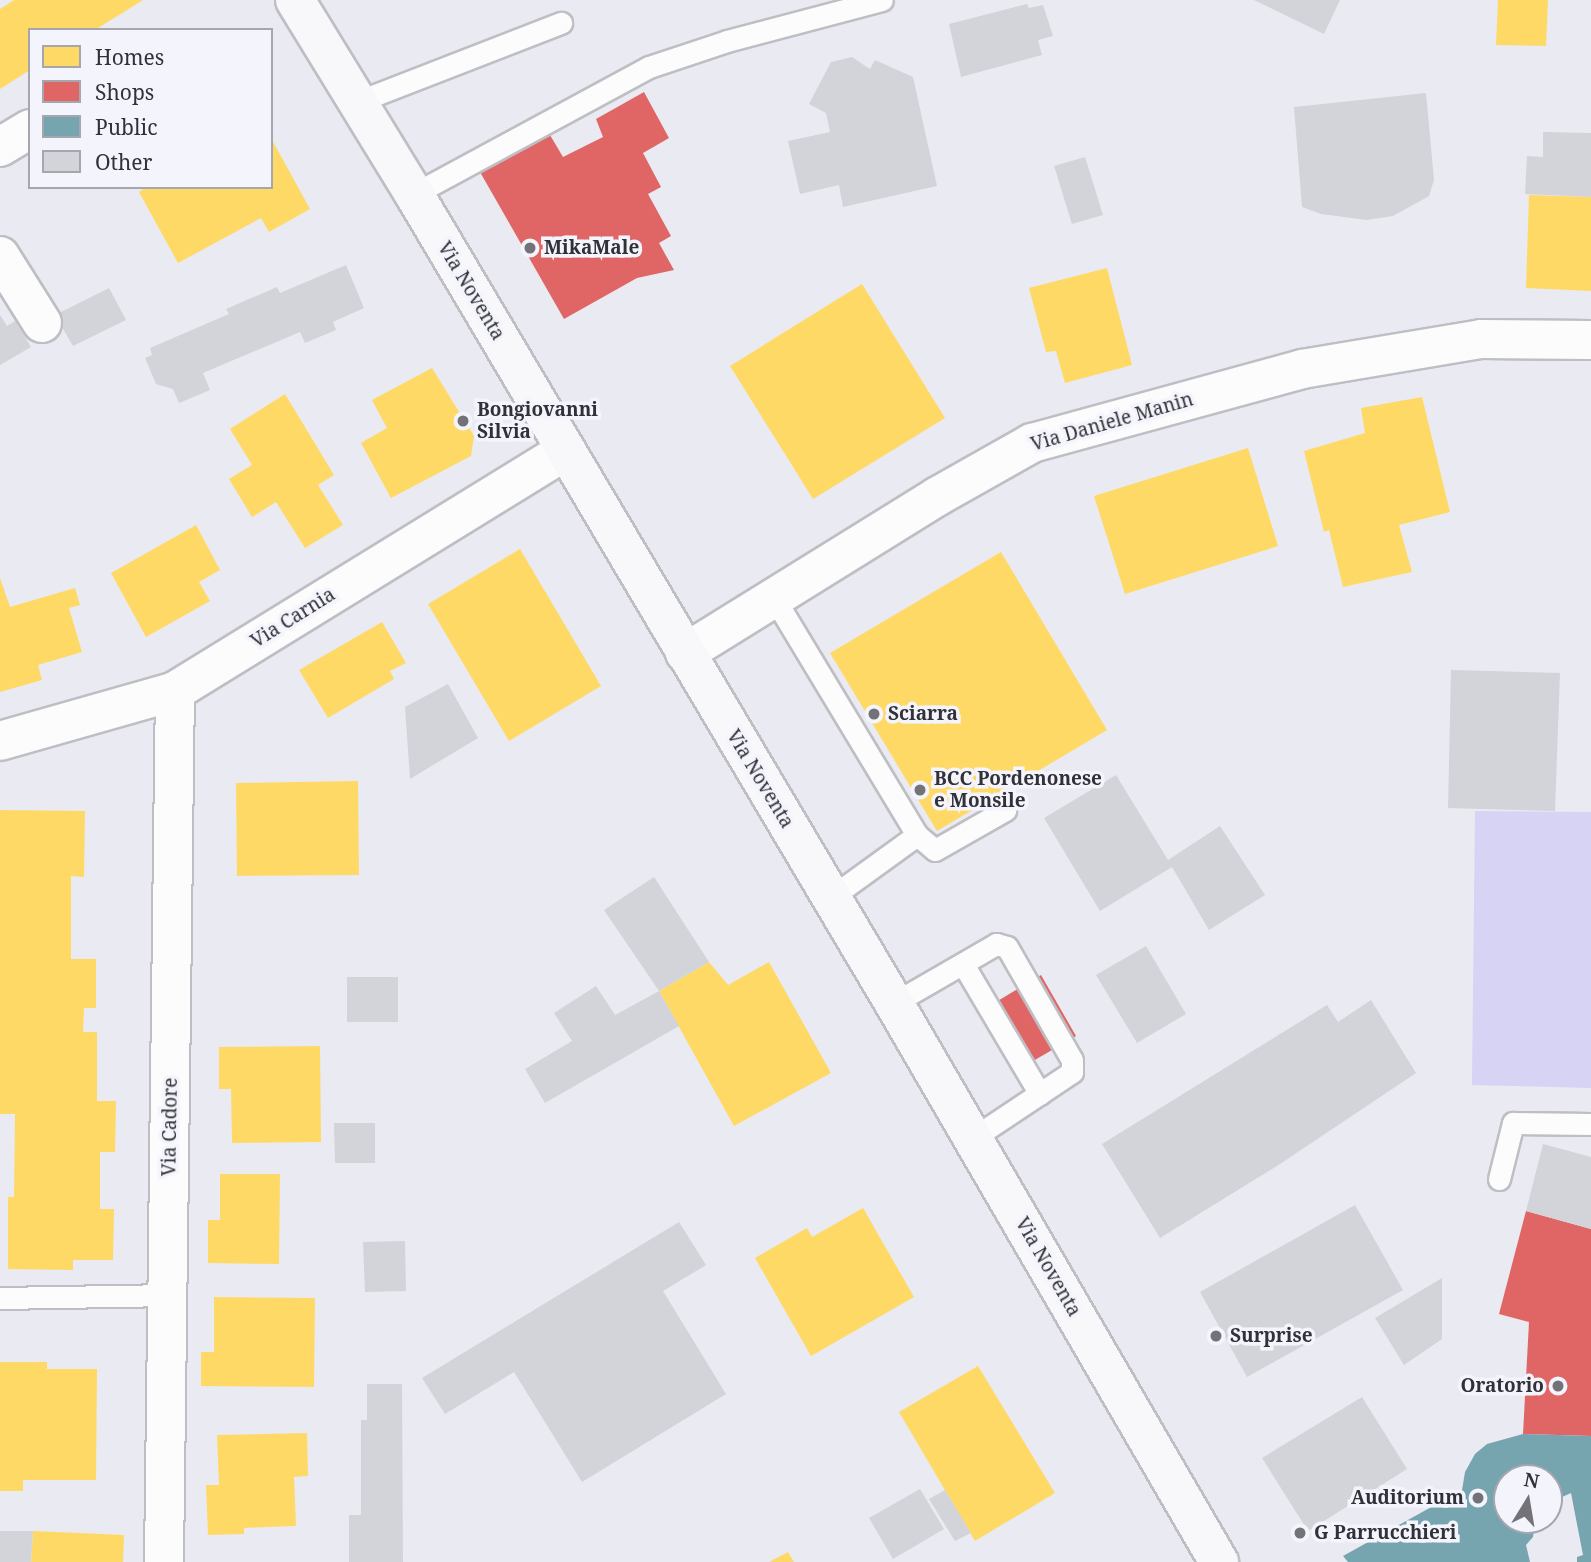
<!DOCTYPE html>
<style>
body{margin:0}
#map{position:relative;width:1591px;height:1562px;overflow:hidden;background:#eaeaf2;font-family:"Noto Serif",serif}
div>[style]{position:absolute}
.green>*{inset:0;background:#d6d3f4}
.homes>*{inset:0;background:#ffd966}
.shops>*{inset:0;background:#e06666}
.public>*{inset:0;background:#76a5af}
.building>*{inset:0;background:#d3d3da}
.roads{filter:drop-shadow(2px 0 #bebec4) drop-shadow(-2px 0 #bebec4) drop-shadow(0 2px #bebec4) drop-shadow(0 -2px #bebec4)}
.lane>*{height:21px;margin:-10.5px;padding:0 10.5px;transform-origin:10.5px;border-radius:10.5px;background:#fcfcfd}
.street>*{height:38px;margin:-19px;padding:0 19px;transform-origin:19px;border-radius:19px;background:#fcfcfd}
.secondary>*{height:38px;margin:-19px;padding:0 19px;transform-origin:19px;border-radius:19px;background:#f8f8fb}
.dots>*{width:19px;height:19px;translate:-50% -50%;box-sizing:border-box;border:4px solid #f4f4fd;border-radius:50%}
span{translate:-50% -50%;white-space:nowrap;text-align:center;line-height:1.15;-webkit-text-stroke:7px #f4f4fd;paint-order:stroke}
.poi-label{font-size:19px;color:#323137;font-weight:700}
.left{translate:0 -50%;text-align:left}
.right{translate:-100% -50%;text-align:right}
.street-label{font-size:19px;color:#323137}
.legend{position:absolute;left:28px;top:28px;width:245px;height:161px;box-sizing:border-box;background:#f4f4fd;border:2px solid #a6a6ae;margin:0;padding:9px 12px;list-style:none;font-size:21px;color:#323137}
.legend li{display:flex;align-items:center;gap:14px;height:35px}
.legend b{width:35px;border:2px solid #a6a6ae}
.north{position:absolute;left:1493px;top:1464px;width:70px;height:70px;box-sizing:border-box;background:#f4f4fd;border:2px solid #a6a6ae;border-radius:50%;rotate:11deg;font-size:19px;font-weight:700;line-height:28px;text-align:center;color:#323137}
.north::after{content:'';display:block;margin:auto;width:24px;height:32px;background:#727278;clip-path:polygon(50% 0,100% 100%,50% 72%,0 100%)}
</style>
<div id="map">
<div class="green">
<i style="clip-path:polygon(1475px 811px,1591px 812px,1591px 1088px,1472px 1085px)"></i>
</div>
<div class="homes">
<i style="clip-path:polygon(14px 0,143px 0,95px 30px,30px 30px,30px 70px,0 89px,0 9px)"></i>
<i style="clip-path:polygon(1498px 0,1548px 0,1546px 46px,1496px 45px)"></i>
<i style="clip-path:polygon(271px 138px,310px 209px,269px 232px,261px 218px,178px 263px,139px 192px,147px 187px,271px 187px)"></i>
<i style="clip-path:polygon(1529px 195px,1591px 197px,1591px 291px,1526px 288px)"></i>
<i style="clip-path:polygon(1107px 268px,1132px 365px,1065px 383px,1056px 351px,1046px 352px,1029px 288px)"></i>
<i style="clip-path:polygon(862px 284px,945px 418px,813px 499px,730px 366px)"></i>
<i style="clip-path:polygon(432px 368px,474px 436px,471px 456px,391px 498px,361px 443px,387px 428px,372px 400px)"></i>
<i style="clip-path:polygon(285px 394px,334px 475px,318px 485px,343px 525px,305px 548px,276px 502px,252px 517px,229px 479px,252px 465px,230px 429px)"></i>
<i style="clip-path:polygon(1422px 397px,1450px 512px,1399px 525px,1412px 572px,1343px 587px,1329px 530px,1324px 532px,1304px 451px,1365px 433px,1361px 408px)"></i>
<i style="clip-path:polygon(1248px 448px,1278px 546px,1125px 594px,1094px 496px)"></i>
<i style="clip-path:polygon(196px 525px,220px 570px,199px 582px,210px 601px,146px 637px,111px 573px)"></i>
<i style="clip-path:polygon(520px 549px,601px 686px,509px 741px,428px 604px)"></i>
<i style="clip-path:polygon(1001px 552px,1107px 730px,937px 831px,830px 653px)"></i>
<i style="clip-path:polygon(0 578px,10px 607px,75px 588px,80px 605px,69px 608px,82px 652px,38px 665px,42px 680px,0 692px)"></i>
<i style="clip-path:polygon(382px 622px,406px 663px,390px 671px,394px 679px,328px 718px,299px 670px)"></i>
<i style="clip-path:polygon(358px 781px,359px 875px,237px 876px,236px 783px)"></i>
<i style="clip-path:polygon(0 810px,85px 811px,84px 877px,71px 876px,71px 959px,96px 959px,96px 1008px,84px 1008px,83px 1032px,97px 1032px,97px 1101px,116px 1101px,115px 1152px,100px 1152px,100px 1209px,114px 1209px,113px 1260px,73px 1260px,73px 1270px,8px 1269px,8px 1197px,14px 1197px,15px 1114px,0 1114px)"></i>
<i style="clip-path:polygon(709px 962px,728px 985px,769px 962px,831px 1073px,734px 1126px,659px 991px)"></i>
<i style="clip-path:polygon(320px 1046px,321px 1142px,232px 1143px,231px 1089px,219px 1089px,219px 1047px)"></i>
<i style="clip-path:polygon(220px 1174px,280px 1174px,279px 1264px,208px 1263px,208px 1220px,220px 1220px)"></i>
<i style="clip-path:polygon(863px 1208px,914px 1297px,811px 1356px,755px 1258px,807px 1228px,812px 1237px)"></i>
<i style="clip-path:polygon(214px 1297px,315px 1298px,314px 1387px,201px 1386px,201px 1352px,214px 1352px)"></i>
<i style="clip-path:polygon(0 1362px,47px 1362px,47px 1369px,97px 1369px,96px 1480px,23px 1480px,23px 1491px,0 1491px)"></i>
<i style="clip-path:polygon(978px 1366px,1055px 1493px,975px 1541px,899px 1412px)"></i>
<i style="clip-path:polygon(307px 1433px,308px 1476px,294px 1477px,296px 1526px,244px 1528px,244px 1534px,208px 1535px,206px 1485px,219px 1485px,217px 1435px)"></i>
<i style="clip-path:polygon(33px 1531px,124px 1535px,123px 1562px,31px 1562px)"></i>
<i style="clip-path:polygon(788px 1552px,794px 1562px,769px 1562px)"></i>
</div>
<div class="shops">
<i style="clip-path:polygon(644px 92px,669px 138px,643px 153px,661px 187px,648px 194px,671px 236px,659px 243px,674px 270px,637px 278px,564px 319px,480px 172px,550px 135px,563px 157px,603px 137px,596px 119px)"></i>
<i style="clip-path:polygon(1041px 975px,1076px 1036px,1016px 1071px,981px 1011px)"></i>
<i style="clip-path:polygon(1526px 1211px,1591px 1229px,1591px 1436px,1523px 1434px,1529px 1322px,1499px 1314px)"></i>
</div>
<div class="public">
<i style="clip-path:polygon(1523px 1434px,1591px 1436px,1591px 1562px,1577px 1562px,1577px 1557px,1583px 1555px,1571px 1493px,1549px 1503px,1549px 1478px,1507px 1478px,1507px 1520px,1535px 1520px,1533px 1537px,1526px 1545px,1530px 1562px,1348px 1562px,1343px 1556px,1462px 1490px,1465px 1472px,1475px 1454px,1487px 1444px)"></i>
</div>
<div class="building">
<i style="clip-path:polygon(1254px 0,1340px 0,1324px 34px)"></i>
<i style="clip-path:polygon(1027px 4px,1029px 8px,1043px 5px,1053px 36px,1038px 40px,1042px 55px,961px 77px,949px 24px)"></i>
<i style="clip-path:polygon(852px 57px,870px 69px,875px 60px,913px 77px,937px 186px,843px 207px,839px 185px,800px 194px,788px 141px,830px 132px,826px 113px,809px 104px,831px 62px)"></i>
<i style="clip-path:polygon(1426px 93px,1434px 180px,1429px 196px,1393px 216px,1367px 220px,1321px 214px,1302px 207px,1294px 107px)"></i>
<i style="clip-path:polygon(1543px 132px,1591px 133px,1591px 197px,1525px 194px,1527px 156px,1543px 157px)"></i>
<i style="clip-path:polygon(1085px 157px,1103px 215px,1072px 224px,1054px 166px)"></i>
<i style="clip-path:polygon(346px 265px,364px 308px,333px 322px,336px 330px,305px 343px,300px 332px,203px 373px,210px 390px,179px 403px,173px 389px,156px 384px,145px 358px,152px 355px,150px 348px,229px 314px,226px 309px,277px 287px,280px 293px)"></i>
<i style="clip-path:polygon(109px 288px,126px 320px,73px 346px,55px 315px)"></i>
<i style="clip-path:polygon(0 315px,7px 326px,15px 321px,31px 347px,0 365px)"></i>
<i style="clip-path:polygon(1451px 670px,1560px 673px,1555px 811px,1448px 808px)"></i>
<i style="clip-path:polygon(448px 684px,478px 738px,410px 779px,405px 707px)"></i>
<i style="clip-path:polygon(1116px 775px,1168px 860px,1220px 826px,1265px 895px,1209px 930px,1172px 867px,1100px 911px,1044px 818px)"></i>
<i style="clip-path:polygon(654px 877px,709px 962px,659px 991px,679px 1026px,545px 1103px,525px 1069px,572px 1041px,554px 1013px,596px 986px,615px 1015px,659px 991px,604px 910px)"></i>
<i style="clip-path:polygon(1146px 946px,1186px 1014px,1137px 1043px,1096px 975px)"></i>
<i style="clip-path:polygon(347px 977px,398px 977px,398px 1022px,347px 1022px)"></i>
<i style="clip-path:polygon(1371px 1000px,1416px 1073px,1280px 1164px,1160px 1238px,1102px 1144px,1327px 1005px,1338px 1022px)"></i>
<i style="clip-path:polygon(334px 1123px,375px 1123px,375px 1163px,335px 1163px)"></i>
<i style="clip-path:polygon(1543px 1144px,1591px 1157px,1591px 1229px,1526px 1211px)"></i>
<i style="clip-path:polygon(1355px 1205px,1403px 1290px,1247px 1377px,1200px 1292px)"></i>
<i style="clip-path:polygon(679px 1222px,706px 1265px,663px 1291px,726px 1394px,582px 1482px,514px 1372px,445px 1414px,422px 1378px)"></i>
<i style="clip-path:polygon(405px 1241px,406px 1291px,365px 1292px,363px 1242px)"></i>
<i style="clip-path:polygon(1442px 1278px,1442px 1339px,1404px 1365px,1375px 1318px)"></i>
<i style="clip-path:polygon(367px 1384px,402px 1384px,403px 1562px,349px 1562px,349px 1515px,361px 1515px,361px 1420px,367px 1420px)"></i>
<i style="clip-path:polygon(1362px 1397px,1407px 1469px,1308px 1531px,1262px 1458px)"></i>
<i style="clip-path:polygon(920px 1489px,944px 1529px,893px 1559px,869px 1518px)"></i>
<i style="clip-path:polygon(945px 1490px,971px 1533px,955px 1541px,929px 1499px)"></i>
<i style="clip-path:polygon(0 1531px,33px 1531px,31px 1562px,0 1562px)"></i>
</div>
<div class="roads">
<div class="lane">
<i style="left:357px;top:102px;width:219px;rotate:-21.2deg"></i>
<i style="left:414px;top:194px;width:267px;rotate:-28.4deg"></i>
<i style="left:649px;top:67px;width:82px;rotate:-18.4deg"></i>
<i style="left:727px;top:41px;width:160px;rotate:-14.8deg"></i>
<i style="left:774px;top:598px;width:277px;rotate:58.9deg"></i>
<i style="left:917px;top:835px;width:23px;rotate:40deg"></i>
<i style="left:935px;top:850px;width:81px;rotate:-29.7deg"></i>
<i style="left:830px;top:898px;width:107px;rotate:-35.9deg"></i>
<i style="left:963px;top:964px;width:151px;rotate:59.4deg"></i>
<i style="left:894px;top:1003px;width:118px;rotate:-30deg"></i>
<i style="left:996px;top:944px;width:11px;rotate:15deg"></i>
<i style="left:1007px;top:947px;width:130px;rotate:60.1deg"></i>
<i style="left:1072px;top:1060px;width:12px;rotate:90deg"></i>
<i style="left:1072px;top:1072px;width:119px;rotate:146.3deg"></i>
<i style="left:1499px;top:1179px;width:58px;rotate:-76deg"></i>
<i style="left:1513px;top:1123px;width:78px;rotate:0.7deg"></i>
<i style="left:0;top:1298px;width:168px;rotate:-1deg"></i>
</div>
<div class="street">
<i style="left:0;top:147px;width:35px;rotate:-31deg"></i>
<i style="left:0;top:256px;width:79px;rotate:57.9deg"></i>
<i style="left:685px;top:653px;width:298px;rotate:-31.8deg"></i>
<i style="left:938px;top:496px;width:108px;rotate:-29.4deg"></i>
<i style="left:1032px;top:443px;width:280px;rotate:-15.3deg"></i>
<i style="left:1302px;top:369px;width:181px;rotate:-9.5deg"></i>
<i style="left:1481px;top:339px;width:110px;rotate:0.5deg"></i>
<i style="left:0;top:741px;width:182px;rotate:-15.9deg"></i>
<i style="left:175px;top:691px;width:459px;rotate:-31.6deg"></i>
<i style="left:164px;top:1562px;width:871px;rotate:-89.28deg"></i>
</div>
<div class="secondary">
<i style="left:295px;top:0;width:228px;rotate:58.5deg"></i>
<i style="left:414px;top:194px;width:941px;rotate:59.32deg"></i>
<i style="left:894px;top:1003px;width:647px;rotate:59.83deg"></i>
</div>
</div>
<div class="dots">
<i style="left:530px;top:248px;background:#727278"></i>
<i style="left:463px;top:421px;background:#727278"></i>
<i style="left:874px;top:714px;background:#727278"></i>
<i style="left:920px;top:790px;background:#727278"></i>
<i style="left:1216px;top:1336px;background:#727278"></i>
<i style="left:1558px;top:1386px;background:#727278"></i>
<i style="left:1478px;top:1498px;background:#727278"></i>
<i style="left:1300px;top:1533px;background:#727278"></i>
</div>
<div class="poi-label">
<span class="left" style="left:544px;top:248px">MikaMale</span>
<span class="left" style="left:477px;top:421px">Bongiovanni<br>Silvia</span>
<span class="left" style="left:888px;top:714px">Sciarra</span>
<span class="left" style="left:934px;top:790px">BCC Pordenonese<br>e Monsile</span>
<span class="left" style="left:1230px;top:1336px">Surprise</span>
<span class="right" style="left:1544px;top:1386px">Oratorio</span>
<span class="right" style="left:1464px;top:1498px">Auditorium</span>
<span class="left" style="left:1314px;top:1533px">G Parrucchieri</span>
</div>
<div class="street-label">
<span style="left:471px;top:291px;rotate:59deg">Via Noventa</span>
<span style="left:1112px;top:422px;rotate:-16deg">Via Daniele Manin</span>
<span style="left:293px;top:618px;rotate:-32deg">Via Carnia</span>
<span style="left:760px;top:779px;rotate:59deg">Via Noventa</span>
<span style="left:170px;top:1127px;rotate:-89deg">Via Cadore</span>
<span style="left:1048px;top:1267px;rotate:60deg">Via Noventa</span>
</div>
<ul class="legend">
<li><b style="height:19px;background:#ffd966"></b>Homes</li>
<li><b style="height:19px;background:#e06666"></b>Shops</li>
<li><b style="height:19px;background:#76a5af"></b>Public</li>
<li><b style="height:19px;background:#d3d3da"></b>Other</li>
</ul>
<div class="north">N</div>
</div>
